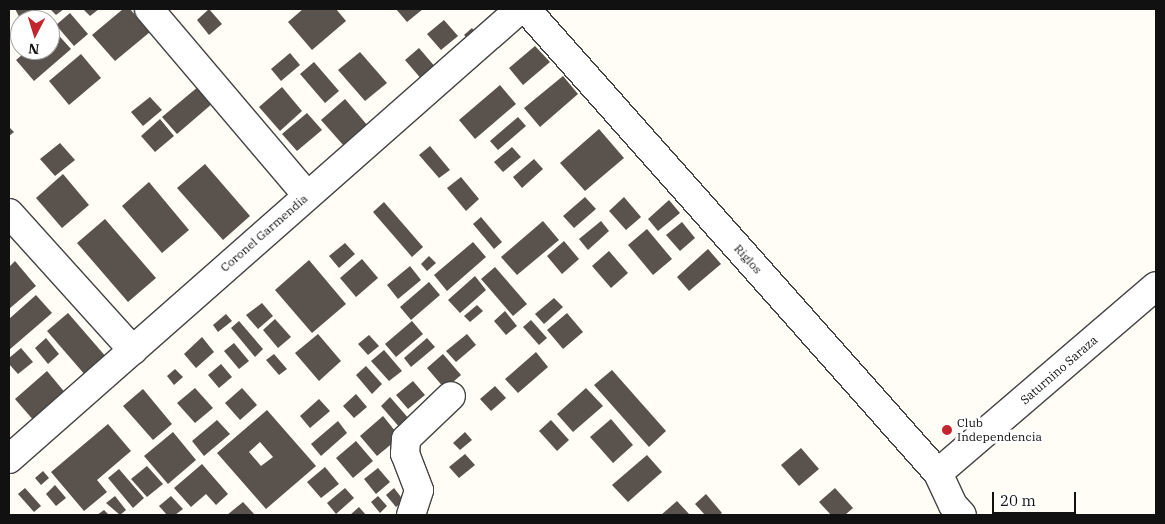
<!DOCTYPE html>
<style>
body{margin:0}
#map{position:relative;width:1165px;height:524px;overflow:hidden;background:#fffdf5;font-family:"IBM Plex Serif",serif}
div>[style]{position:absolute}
.building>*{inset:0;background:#5a524d}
.roads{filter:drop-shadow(1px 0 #444) drop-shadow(-1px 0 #444) drop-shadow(0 1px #444) drop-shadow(0 -1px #444)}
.minor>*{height:28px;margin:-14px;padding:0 14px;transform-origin:14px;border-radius:14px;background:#fff}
.dots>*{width:14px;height:14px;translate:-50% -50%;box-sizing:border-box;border:2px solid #fff;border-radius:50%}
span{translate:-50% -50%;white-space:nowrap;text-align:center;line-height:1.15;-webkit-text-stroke:5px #fff;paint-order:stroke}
.street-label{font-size:12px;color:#111}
.poi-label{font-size:12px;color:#111}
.left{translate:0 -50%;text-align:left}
.frame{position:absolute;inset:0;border:10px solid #111;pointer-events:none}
.north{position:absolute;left:10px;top:10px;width:50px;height:50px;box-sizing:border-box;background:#fff;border:1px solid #a0a0a0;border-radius:50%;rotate:185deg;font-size:14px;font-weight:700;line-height:20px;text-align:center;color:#111}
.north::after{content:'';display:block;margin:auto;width:18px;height:22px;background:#c4262e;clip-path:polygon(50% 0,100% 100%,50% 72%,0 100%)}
.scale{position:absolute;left:992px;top:492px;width:84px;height:22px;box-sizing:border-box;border:2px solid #111;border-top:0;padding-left:6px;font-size:15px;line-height:18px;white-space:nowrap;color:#111;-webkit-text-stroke:4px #fff;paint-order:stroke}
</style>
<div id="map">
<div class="building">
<i style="clip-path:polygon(15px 9px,31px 9px,41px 20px,21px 20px)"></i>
<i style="clip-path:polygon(50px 9px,64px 9px,56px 15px)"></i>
<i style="clip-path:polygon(83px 9px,99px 9px,90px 16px)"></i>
<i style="clip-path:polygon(123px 9px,130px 9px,150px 32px,115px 61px,92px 35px)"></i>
<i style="clip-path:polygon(209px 9px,222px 24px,209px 35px,197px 20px)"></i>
<i style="clip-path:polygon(303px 9px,336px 9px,346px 21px,312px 50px,288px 22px)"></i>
<i style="clip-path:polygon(396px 9px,423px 9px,407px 22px)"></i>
<i style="clip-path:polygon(70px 13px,88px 34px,74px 46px,56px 25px)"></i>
<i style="clip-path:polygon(444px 20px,458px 36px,441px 50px,427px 34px)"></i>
<i style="clip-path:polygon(472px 28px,478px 36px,471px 42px,464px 35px)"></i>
<i style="clip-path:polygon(53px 29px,71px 49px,34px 81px,16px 60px,28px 50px,50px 50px,50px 31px)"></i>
<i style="clip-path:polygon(535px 46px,550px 62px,523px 85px,509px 68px)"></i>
<i style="clip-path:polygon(419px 48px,437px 69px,423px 81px,405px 60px)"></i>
<i style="clip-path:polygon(360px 52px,387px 83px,365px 101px,338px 70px)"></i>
<i style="clip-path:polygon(290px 53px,300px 65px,281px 81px,271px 69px)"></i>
<i style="clip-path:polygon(81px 54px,101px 78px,69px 105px,49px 81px)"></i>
<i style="clip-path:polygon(314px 62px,339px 91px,325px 103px,300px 74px)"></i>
<i style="clip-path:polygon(563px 76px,578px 94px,540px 127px,524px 108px)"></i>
<i style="clip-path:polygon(500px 85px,516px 104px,475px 139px,459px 120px)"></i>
<i style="clip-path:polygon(199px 86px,213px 103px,177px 134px,162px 117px)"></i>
<i style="clip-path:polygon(282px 87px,302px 111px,280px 131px,259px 107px)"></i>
<i style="clip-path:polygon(150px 97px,162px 110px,143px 126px,131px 112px)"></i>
<i style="clip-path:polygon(345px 99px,368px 126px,344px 146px,321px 120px)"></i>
<i style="clip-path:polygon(307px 113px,322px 130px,297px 151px,282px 134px)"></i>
<i style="clip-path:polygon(518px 117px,526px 126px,498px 150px,490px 141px)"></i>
<i style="clip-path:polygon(160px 119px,174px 136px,155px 152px,141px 136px)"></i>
<i style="clip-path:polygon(9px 127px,14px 132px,9px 136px)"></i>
<i style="clip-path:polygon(599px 129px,624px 158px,585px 191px,560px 163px)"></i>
<i style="clip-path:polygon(60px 143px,75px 160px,55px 176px,40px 159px)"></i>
<i style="clip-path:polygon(430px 146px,450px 170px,439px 178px,419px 155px)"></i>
<i style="clip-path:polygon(512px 147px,521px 157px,503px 172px,494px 162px)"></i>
<i style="clip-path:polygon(534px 159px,543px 169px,522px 188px,513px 177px)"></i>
<i style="clip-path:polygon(205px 164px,250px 216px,223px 240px,177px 188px)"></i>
<i style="clip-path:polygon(63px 174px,89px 205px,62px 228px,36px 198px)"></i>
<i style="clip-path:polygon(461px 177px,479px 199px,466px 211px,447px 188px)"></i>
<i style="clip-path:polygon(149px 182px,189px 230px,162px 253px,122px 206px)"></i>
<i style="clip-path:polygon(585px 197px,596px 209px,574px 228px,563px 216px)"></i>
<i style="clip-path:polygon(624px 197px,641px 217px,626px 230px,609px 211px)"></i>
<i style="clip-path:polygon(669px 200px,680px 213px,658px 231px,648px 219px)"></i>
<i style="clip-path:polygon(384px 202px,423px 247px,412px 257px,373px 212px)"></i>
<i style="clip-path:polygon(481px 217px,502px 242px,494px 249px,473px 224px)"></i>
<i style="clip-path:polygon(105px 219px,156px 278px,128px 302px,77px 243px)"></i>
<i style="clip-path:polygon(543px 221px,559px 240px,517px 275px,501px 257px)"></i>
<i style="clip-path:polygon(601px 221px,609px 231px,588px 250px,579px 239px)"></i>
<i style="clip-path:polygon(682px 222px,695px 238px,680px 251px,666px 235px)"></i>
<i style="clip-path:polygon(647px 229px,672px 259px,653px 275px,628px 245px)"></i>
<i style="clip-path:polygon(564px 241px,579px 259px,562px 274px,547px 256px)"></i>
<i style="clip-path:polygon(473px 242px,486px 257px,447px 291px,434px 275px)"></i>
<i style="clip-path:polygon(345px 243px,355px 254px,339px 268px,329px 256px)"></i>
<i style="clip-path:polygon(708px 249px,721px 264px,689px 291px,677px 277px)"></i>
<i style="clip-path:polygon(609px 251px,628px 273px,611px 288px,592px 266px)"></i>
<i style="clip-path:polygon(429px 256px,436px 263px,427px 271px,421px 264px)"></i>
<i style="clip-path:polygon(362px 259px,378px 278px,356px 297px,340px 278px)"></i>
<i style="clip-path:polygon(309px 260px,346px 304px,312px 333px,275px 290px)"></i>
<i style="clip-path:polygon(15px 261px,36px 286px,9px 309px,9px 267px)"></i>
<i style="clip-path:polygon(410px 266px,421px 280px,398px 299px,387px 285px)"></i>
<i style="clip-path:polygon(495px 267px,527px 304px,513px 316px,481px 279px)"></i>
<i style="clip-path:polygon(475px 276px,486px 290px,460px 313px,448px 300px)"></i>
<i style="clip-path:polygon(429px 282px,440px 295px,411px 320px,400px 307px)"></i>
<i style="clip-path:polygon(36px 295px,52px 313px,9px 350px,9px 319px)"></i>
<i style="clip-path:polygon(554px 298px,563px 307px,544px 324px,535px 314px)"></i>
<i style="clip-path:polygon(262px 303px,273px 316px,258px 329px,246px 315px)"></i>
<i style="clip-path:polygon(477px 305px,483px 311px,470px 322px,464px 316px)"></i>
<i style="clip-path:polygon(505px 311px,517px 326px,506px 335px,494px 321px)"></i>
<i style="clip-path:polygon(68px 313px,107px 358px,86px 376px,47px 331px)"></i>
<i style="clip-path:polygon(567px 313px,583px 332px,563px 349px,547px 330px)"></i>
<i style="clip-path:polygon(226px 314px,232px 321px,218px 332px,213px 325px)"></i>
<i style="clip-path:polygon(275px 319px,291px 337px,278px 348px,263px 330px)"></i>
<i style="clip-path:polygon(531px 320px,547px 338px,539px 345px,523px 327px)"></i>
<i style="clip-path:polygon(239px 321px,263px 349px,255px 357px,231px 328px)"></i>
<i style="clip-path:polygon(412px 321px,423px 334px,396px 357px,385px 344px)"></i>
<i style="clip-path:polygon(318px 334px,341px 361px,319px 381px,295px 353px)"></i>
<i style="clip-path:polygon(467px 334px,476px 345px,456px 362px,446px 351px)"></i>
<i style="clip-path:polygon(369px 335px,379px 346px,368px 355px,358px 344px)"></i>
<i style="clip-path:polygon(202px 337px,214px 352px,196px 368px,184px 354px)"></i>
<i style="clip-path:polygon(46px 338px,59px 354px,48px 364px,35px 348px)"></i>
<i style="clip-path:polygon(427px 338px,435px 347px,411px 367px,404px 358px)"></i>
<i style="clip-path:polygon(234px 343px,249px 361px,239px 369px,224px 351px)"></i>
<i style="clip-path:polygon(21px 348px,33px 362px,18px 374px,9px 364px,9px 358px)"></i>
<i style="clip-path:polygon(384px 350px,402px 371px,389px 381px,371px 361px)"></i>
<i style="clip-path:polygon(536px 352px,548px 367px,518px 393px,505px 379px)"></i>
<i style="clip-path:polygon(274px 354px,287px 369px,279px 375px,266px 360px)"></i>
<i style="clip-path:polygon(443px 354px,461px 375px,445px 389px,427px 368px)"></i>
<i style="clip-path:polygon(221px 364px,232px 377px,219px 388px,208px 375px)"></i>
<i style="clip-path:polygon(366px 366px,382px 384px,372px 394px,356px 375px)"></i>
<i style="clip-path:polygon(175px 369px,183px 377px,174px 385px,167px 376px)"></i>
<i style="clip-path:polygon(612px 370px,666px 431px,649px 447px,594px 385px)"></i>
<i style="clip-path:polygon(47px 371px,67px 395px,35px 422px,15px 399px)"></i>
<i style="clip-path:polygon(413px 381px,425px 395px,408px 409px,396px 395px)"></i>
<i style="clip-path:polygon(495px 386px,506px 398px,491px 411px,480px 399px)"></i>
<i style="clip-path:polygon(195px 388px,213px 408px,195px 423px,177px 403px)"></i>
<i style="clip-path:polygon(242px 388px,257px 405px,240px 420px,225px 403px)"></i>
<i style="clip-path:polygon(586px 388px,603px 406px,573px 432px,557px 414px)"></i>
<i style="clip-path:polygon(143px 389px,172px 424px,153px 440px,123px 406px)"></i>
<i style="clip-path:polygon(356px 394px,367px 407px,354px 418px,343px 406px)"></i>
<i style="clip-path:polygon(390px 397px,410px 420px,401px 429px,381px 406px)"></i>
<i style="clip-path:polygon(319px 399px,330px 411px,310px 428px,300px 416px)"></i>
<i style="clip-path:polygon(evenodd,267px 410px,316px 466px,266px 509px,217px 453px,267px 410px,260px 442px,273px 457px,261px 466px,249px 452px,260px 442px)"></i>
<i style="clip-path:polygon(383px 416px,400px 437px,377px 456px,360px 436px)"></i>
<i style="clip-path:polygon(611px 419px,633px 445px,613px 463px,590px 437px)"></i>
<i style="clip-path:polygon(217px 420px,230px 434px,204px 456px,192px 441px)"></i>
<i style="clip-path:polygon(551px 420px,569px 440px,557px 451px,539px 431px)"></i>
<i style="clip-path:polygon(338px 421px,347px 433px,321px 456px,311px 444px)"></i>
<i style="clip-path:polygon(108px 424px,131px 451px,97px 480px,107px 492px,84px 511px,51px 472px)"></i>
<i style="clip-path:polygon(173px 432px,196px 460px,168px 484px,144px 456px)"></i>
<i style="clip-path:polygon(465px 432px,472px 440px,460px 450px,453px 443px)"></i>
<i style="clip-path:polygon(356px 441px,373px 461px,353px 478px,336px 458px)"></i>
<i style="clip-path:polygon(801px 448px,819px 469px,799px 486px,781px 465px)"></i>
<i style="clip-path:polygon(465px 454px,475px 465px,459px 478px,449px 467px)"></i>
<i style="clip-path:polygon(647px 455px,662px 472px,628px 502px,612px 485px)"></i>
<i style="clip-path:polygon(202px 464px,228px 494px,216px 505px,206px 494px,191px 507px,174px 488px)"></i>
<i style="clip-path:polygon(147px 466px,163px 484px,147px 497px,131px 479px)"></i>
<i style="clip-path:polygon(325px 467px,339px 484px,321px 498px,307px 482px)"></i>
<i style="clip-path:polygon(378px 468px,390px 482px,376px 494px,364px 479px)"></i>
<i style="clip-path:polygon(119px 469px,144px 498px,133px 508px,108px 478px)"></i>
<i style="clip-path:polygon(43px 471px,49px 478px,41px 485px,35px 478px)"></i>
<i style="clip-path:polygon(55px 485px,66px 498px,56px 506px,46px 494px)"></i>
<i style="clip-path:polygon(25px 488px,41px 506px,34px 512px,18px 494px)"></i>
<i style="clip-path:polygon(345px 488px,354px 498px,336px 514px,327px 503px)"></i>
<i style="clip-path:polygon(394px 488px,404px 501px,396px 507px,386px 495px)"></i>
<i style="clip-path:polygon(835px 488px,853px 508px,845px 515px,831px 515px,819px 502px)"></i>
<i style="clip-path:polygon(706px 494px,722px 513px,719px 515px,705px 515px,695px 504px)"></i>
<i style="clip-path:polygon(115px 496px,126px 510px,120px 515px,106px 503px)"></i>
<i style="clip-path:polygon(171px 496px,183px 509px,175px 515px,167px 515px,159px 506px)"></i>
<i style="clip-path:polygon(378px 496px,387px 506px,380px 513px,371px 502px)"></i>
<i style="clip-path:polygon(677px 501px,690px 515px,661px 515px)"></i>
<i style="clip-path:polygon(243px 502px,255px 515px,227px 515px)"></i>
<i style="clip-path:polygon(359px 507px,366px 515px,350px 515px)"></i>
<i style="clip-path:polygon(104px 510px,109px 515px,97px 515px)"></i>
</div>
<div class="roads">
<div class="minor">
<i style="left:149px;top:9px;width:244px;rotate:49.7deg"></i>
<i style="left:526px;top:9px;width:621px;rotate:48.4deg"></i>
<i style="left:938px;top:473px;width:35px;rotate:65deg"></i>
<i style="left:953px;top:505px;width:13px;rotate:48deg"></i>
<i style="left:9px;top:213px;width:185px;rotate:47.9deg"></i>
<i style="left:9px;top:459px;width:681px;rotate:-41.37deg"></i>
<i style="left:938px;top:473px;width:287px;rotate:-40.6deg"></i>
<i style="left:411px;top:515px;width:26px;rotate:-72deg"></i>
<i style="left:419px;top:490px;width:39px;rotate:-111deg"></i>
<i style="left:405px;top:454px;width:15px;rotate:-86deg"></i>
<i style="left:406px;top:439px;width:62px;rotate:-43.7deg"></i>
</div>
</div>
<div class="dots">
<i style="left:947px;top:430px;background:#c4262e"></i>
</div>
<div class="street-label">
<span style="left:264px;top:233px;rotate:-41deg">Coronel Garmendia</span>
<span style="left:748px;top:259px;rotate:48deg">Riglos</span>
<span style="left:1059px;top:370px;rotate:-41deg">Saturnino Saraza</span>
</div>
<div class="poi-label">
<span class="left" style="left:957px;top:430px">Club<br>Independencia</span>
</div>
<div class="frame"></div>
<div class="north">N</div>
<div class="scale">20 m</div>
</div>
